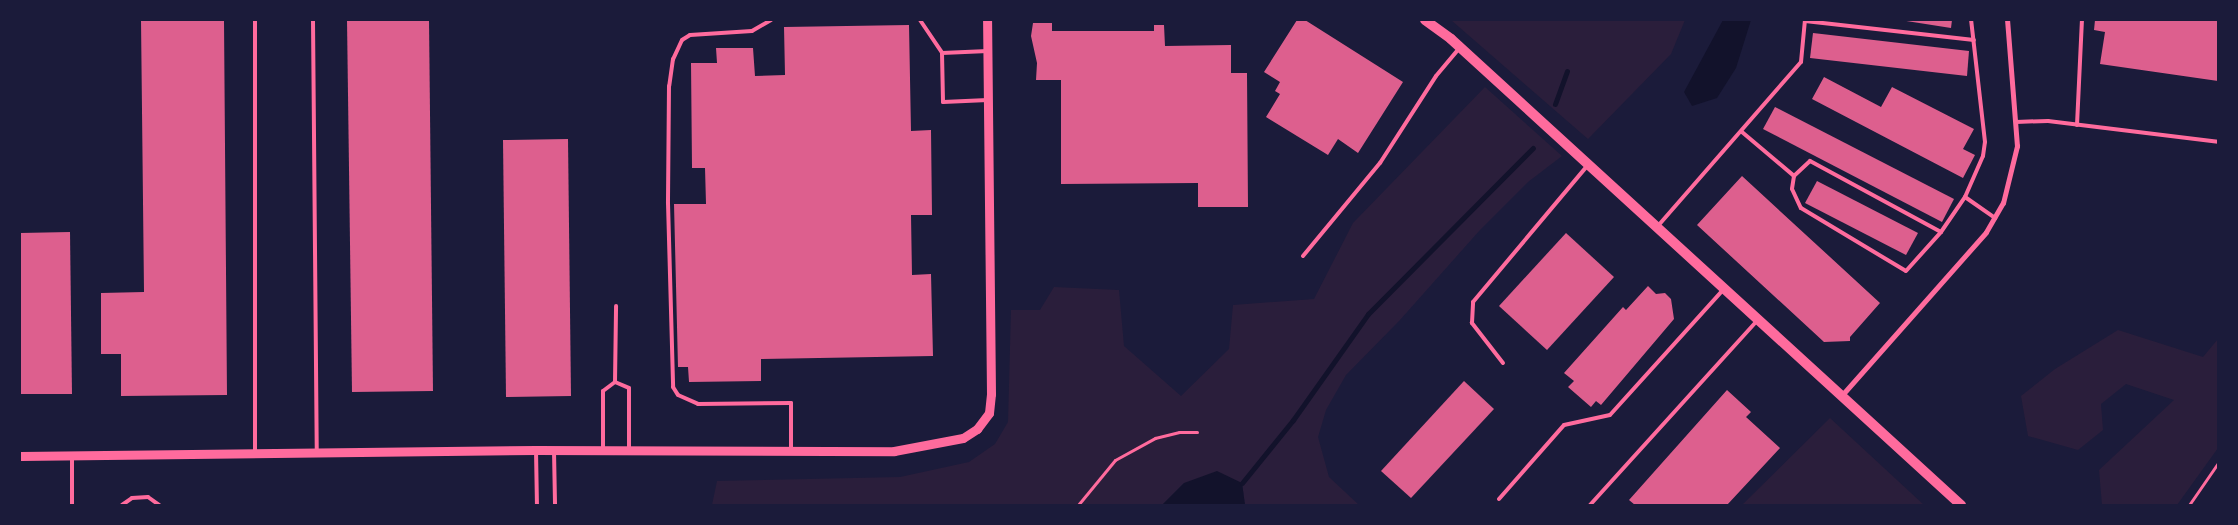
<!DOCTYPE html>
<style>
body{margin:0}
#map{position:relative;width:2238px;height:525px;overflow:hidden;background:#1b1b3a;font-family:Figtree,sans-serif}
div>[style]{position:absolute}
.green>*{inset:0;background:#2a1e3b}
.water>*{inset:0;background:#12122b}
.stream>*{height:5px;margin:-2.5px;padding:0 2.5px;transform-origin:2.5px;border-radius:2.5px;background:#12122b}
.building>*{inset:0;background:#dd5f8e}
.path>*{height:3px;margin:-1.5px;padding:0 1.5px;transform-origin:1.5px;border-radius:1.5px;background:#ff6b9d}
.service>*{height:4px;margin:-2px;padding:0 2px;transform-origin:2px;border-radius:2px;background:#ff6b9d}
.minor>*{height:5px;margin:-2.5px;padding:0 2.5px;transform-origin:2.5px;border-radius:2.5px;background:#ff6b9d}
.tertiary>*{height:9px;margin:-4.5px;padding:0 4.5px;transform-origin:4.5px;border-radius:4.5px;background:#ff6b9d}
.secondary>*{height:10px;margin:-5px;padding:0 5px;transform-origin:5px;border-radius:5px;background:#ff6b9d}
span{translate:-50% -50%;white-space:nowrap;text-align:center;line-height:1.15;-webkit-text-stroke:4px #1b1b3a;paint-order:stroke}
.frame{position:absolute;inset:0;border:21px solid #1b1b3a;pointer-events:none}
</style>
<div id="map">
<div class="green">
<i style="clip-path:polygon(1451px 20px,1685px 20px,1671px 54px,1588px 139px)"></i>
<i style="clip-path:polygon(1485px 87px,1562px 156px,1528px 182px,1480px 230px,1400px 320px,1346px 375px,1326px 410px,1318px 437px,1329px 477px,1359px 505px,1245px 505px,1242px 483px,1184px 483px,1162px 505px,712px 505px,717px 481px,900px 477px,969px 462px,995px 444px,1008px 422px,1011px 310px,1040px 310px,1054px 287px,1119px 290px,1124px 346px,1181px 396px,1229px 349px,1233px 305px,1314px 299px,1353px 223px)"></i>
<i style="clip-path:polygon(2118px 330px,2203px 357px,2218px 339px,2218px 448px,2177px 505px,2102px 505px,2099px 470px,2174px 400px,2126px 384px,2101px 404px,2103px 430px,2078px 450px,2028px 436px,2021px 396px,2055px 369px)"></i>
<i style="clip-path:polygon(1830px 418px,1924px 505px,1742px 505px)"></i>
</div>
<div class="water">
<i style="clip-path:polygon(1723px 20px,1751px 20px,1736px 68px,1717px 98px,1692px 106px,1684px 92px)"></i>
<i style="clip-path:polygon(1217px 471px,1242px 483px,1245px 505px,1162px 505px,1184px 483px)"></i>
</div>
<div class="stream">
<i style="left:1555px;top:104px;width:35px;rotate:-70deg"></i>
<i style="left:1242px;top:483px;width:81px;rotate:-51deg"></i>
<i style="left:1293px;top:420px;width:130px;rotate:-54.7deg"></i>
<i style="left:1368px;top:314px;width:234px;rotate:-45.2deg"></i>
</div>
<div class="building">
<i style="clip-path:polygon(141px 20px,224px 20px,227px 395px,121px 396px,121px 354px,101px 354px,101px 293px,144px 292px)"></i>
<i style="clip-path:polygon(347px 20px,429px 20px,433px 391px,352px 392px)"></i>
<i style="clip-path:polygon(1297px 20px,1305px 20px,1403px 82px,1358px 153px,1338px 139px,1328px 155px,1266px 117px,1280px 94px,1275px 91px,1280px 82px,1264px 72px)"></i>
<i style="clip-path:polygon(1900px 20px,1952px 20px,1951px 28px)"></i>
<i style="clip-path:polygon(2095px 20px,2218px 20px,2218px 81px,2100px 64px,2105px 32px,2094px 30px)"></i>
<i style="clip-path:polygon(1033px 23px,1052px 23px,1052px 31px,1154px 31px,1154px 25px,1164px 25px,1165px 46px,1231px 45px,1231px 73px,1247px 73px,1248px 207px,1198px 207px,1198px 183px,1061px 184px,1061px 80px,1036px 80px,1037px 63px,1031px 36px)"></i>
<i style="clip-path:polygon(909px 25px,911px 131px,931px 130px,932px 215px,911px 215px,912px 275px,931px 274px,933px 356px,761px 359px,761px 381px,689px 382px,688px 367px,678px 367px,674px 204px,706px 204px,705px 168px,692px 168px,691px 63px,717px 63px,716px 48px,753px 48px,755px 76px,785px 75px,784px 27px)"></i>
<i style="clip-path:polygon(1813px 33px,1969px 51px,1967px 76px,1810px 58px)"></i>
<i style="clip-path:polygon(1824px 77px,1881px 107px,1892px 87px,1974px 129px,1963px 149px,1975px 155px,1963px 178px,1812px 99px)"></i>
<i style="clip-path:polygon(1775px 107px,1954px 199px,1942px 222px,1763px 129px)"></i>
<i style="clip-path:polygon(568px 139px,571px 396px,506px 397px,503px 140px)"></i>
<i style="clip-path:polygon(1742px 176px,1880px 303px,1850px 337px,1850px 341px,1824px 342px,1697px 225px)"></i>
<i style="clip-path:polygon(1817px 181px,1918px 233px,1906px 255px,1805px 203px)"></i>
<i style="clip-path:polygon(70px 232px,72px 394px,20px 394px,20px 233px)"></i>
<i style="clip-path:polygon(1566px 233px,1614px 277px,1547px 350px,1499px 306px)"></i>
<i style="clip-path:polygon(1648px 286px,1656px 294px,1665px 293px,1671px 299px,1674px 319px,1601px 405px,1596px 401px,1591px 407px,1568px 387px,1574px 381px,1564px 373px,1623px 307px,1626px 310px)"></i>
<i style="clip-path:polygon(1464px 381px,1494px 409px,1411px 498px,1381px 471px)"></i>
<i style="clip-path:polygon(1727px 390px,1751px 412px,1746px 417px,1780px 448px,1727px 505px,1635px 505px,1629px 500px)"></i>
</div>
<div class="path">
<i style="left:1078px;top:505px;width:58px;rotate:-50.6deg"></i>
<i style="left:1115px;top:460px;width:46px;rotate:-28.8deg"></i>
<i style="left:1155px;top:438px;width:25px;rotate:-14deg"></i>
<i style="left:1179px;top:432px;width:18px"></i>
<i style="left:2189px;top:505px;width:51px;rotate:-55.4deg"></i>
</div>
<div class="service">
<i style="left:255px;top:20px;width:433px;rotate:90deg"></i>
<i style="left:313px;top:20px;width:432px;rotate:89.5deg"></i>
<i style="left:771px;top:20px;width:22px;rotate:150deg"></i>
<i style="left:752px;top:31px;width:62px;rotate:176.3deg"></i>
<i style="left:690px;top:35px;width:9px;rotate:148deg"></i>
<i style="left:682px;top:40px;width:21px;rotate:115deg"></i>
<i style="left:673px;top:59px;width:27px;rotate:98deg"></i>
<i style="left:669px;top:86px;width:117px;rotate:90.5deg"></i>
<i style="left:668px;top:203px;width:184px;rotate:88.4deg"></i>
<i style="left:673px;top:387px;width:9px;rotate:58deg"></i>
<i style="left:678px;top:395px;width:22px;rotate:24deg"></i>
<i style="left:698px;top:404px;width:93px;rotate:-0.6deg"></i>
<i style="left:791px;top:403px;width:48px;rotate:90deg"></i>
<i style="left:920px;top:20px;width:40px;rotate:56deg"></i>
<i style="left:942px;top:53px;width:49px;rotate:88.8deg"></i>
<i style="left:943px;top:102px;width:45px;rotate:-2.5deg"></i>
<i style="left:1805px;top:21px;width:170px;rotate:6.4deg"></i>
<i style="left:942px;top:53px;width:46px;rotate:-2.5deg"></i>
<i style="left:2016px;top:122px;width:32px;rotate:-2deg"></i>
<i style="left:2048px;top:121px;width:171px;rotate:7deg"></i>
<i style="left:2077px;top:125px;width:105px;rotate:-87.3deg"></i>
<i style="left:1742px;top:132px;width:68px;rotate:40.2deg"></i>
<i style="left:1965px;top:197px;width:37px;rotate:35deg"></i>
<i style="left:1657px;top:227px;width:219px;rotate:-48.9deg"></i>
<i style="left:1801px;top:62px;width:42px;rotate:-84.6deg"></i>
<i style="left:1941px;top:232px;width:149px;rotate:-151.5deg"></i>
<i style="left:1810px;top:161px;width:22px;rotate:137deg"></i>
<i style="left:1794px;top:176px;width:13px;rotate:99deg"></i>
<i style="left:1792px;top:189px;width:21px;rotate:65deg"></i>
<i style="left:1801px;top:208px;width:122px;rotate:31deg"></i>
<i style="left:1906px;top:271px;width:52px;rotate:-48.1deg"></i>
<i style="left:1941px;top:232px;width:42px;rotate:-55.6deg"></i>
<i style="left:1965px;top:197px;width:45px;rotate:-66.3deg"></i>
<i style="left:1983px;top:156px;width:14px;rotate:-82deg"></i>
<i style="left:1985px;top:142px;width:123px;rotate:-96.5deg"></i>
<i style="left:1303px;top:256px;width:121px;rotate:-50.4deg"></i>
<i style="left:1380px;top:163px;width:103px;rotate:-57.2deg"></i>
<i style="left:1436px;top:76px;width:38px;rotate:-50deg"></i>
<i style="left:1503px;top:363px;width:51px;rotate:-127.8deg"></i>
<i style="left:1472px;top:323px;width:21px;rotate:-87deg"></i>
<i style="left:1473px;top:302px;width:177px;rotate:-50deg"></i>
<i style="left:615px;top:382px;width:15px;rotate:23deg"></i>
<i style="left:629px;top:388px;width:62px;rotate:90deg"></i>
<i style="left:615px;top:382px;width:76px;rotate:-89.2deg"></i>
<i style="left:536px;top:450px;width:55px;rotate:89deg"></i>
<i style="left:554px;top:451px;width:54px;rotate:88.9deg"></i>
<i style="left:603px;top:451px;width:60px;rotate:-90deg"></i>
<i style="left:603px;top:391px;width:15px;rotate:-37deg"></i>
<i style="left:1499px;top:499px;width:98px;rotate:-48.7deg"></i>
<i style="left:1564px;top:425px;width:47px;rotate:-12.3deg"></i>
<i style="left:1610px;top:415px;width:170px;rotate:-47.9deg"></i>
<i style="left:72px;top:505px;width:49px;rotate:-90deg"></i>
<i style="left:122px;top:505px;width:12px;rotate:-35deg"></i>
<i style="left:132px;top:498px;width:16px;rotate:-4deg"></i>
<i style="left:148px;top:497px;width:14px;rotate:36deg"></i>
<i style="left:1590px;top:505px;width:248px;rotate:-47.8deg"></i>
</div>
<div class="minor">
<i style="left:1842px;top:395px;width:217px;rotate:-48.5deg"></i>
<i style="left:1986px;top:232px;width:34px;rotate:-60deg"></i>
<i style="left:2003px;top:203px;width:59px;rotate:-76.2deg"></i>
<i style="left:2017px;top:146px;width:126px;rotate:-94.5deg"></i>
</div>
<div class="tertiary">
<i style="left:20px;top:456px;width:516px;rotate:-0.67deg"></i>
<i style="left:536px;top:450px;width:358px;rotate:0.2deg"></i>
<i style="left:894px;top:451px;width:70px;rotate:-10.7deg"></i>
<i style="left:963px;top:438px;width:17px;rotate:-33deg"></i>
<i style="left:977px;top:429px;width:20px;rotate:-53deg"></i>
<i style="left:989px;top:413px;width:19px;rotate:-84deg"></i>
<i style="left:991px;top:394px;width:374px;rotate:-90.6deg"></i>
</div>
<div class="secondary">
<i style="left:1425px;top:20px;width:32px;rotate:36deg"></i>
<i style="left:1451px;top:39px;width:691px;rotate:42.42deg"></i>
</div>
<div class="frame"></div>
</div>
